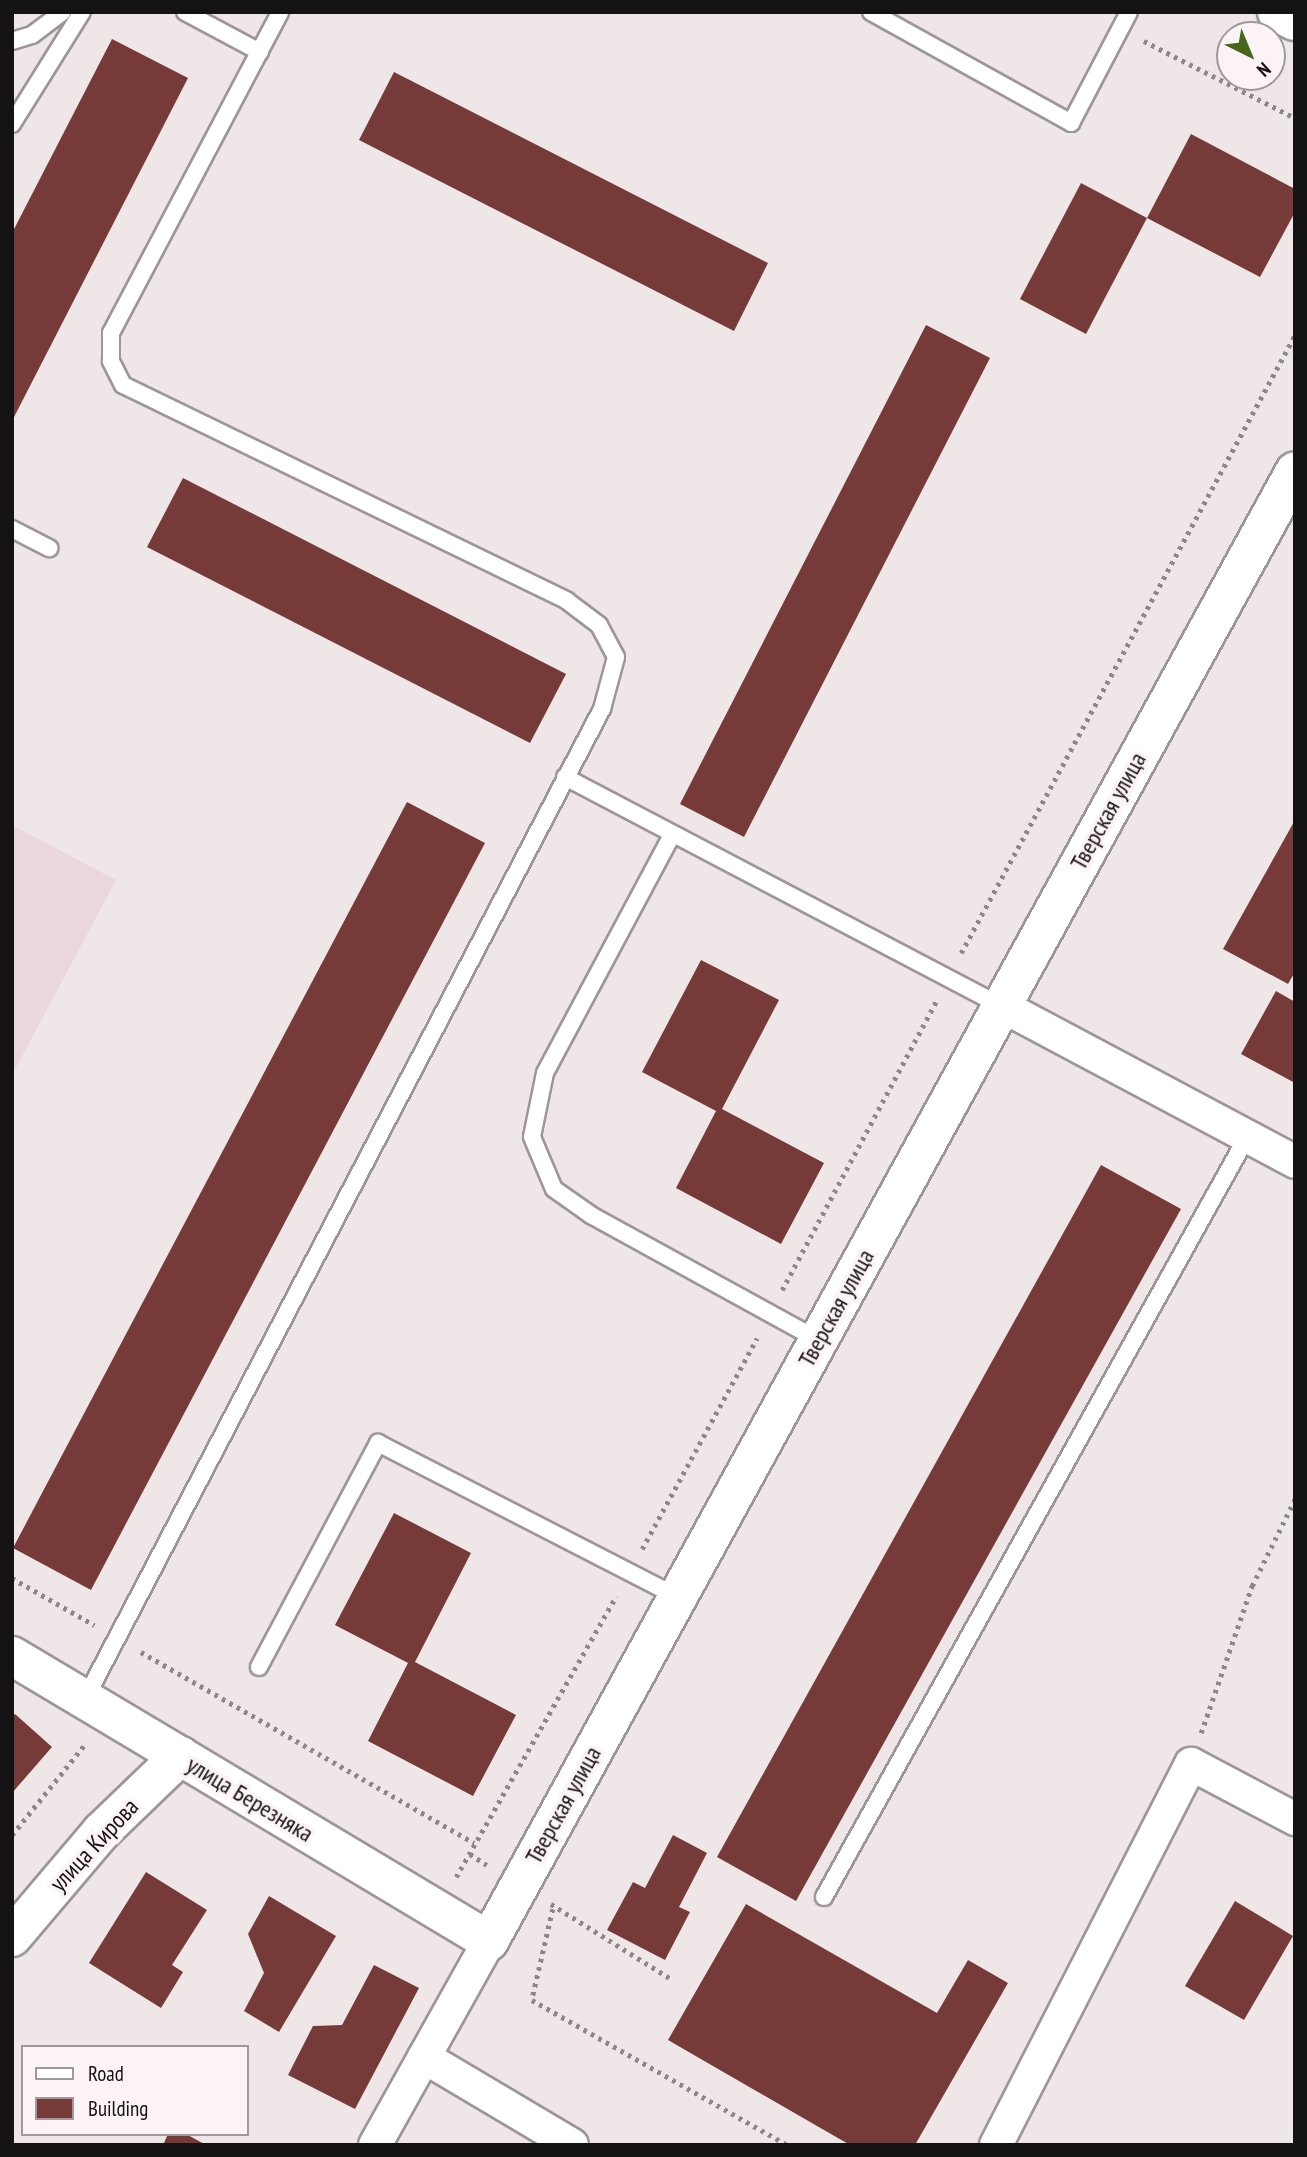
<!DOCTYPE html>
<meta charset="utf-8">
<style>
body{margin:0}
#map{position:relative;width:1307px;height:2157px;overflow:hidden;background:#efe6e8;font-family:"PT Sans Narrow",sans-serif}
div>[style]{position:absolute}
.built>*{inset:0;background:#e9d7dc}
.building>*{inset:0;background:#763b38}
.path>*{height:4.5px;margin-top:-2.25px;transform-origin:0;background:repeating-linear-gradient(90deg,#8d8788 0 3.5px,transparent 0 8.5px)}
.roads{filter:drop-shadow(2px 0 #9d9597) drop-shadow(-2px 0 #9d9597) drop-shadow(0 2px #9d9597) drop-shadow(0 -2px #9d9597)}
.service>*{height:16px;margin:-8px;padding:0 8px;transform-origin:8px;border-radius:8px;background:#fff}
.minor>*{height:32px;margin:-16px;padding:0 16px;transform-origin:16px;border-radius:16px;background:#fff}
.tertiary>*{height:38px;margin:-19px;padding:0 19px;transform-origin:19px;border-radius:19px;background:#fff}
.secondary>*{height:38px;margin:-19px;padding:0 19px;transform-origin:19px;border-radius:19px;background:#fff}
span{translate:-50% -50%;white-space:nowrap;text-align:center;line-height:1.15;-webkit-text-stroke:7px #fcf3f6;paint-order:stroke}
.street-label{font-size:24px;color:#151213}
.frame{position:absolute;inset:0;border:14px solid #151213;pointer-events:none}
.legend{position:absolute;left:21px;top:2045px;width:228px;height:91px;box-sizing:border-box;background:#fcf3f6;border:2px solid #a0999b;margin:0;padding:9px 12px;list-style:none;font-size:21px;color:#151213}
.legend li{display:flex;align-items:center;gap:14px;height:35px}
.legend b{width:35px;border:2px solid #a0999b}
.north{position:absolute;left:1216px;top:21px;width:70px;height:70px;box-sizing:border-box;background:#fcf3f6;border:2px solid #a0999b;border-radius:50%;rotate:137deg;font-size:19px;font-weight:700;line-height:28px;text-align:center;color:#151213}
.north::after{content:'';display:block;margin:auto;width:24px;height:32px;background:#46661b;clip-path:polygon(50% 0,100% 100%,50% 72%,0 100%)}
</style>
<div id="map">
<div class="built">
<i style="clip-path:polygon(12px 825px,116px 880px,12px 1075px)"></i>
</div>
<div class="building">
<i style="clip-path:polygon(112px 39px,188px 78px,12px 421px,12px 233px)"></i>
<i style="clip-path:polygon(394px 72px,768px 263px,734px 331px,359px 140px)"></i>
<i style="clip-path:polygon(1191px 134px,1295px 189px,1295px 212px,1260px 277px,1147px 218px)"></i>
<i style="clip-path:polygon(1081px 183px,1147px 218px,1086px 334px,1020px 299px)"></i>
<i style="clip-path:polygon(926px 325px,990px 358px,744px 837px,680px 804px)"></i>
<i style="clip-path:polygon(183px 478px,566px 674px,530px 743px,147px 547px)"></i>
<i style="clip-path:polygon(407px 802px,485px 843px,91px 1590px,13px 1548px)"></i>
<i style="clip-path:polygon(1295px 820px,1295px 972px,1288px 984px,1223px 949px)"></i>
<i style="clip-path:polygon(701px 960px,779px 1000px,722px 1109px,824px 1163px,781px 1244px,676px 1188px,716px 1111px,642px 1072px)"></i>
<i style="clip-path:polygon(1276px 991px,1295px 1002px,1295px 1083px,1241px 1054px)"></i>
<i style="clip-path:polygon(1101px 1165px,1181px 1209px,796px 1901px,717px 1857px)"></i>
<i style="clip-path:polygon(394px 1513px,471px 1553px,415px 1662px,516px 1715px,473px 1796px,368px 1741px,408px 1663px,335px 1625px)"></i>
<i style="clip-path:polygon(15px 1714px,52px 1747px,12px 1793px,12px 1717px)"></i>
<i style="clip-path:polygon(673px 1835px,707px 1853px,679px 1907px,690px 1912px,665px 1960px,607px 1930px,633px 1882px,645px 1888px)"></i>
<i style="clip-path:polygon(146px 1872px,207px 1910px,172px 1965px,183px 1972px,161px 2008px,89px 1963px)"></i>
<i style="clip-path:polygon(269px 1896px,336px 1936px,279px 2032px,244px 2011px,264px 1973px,248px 1934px)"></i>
<i style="clip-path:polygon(1235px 1901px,1293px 1936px,1244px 2020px,1185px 1986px)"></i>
<i style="clip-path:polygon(746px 1904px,937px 2013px,968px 1960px,1008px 1983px,915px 2145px,850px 2145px,668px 2040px)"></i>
<i style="clip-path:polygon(374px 1965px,419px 1988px,355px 2109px,288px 2075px,313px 2026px,342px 2025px)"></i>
<i style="clip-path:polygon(168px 2134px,186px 2134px,206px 2145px,163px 2145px)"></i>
</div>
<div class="path">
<i style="left:1144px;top:41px;width:169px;rotate:27deg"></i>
<i style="left:961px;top:953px;width:702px;rotate:-61.61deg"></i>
<i style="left:782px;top:1290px;width:327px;rotate:-61.9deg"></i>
<i style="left:642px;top:1549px;width:240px;rotate:-61.4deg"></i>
<i style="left:12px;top:1578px;width:95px;rotate:29.8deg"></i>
<i style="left:141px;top:1652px;width:384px;rotate:29.8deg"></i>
<i style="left:1201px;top:1733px;width:156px;rotate:-70.9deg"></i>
<i style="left:1252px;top:1586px;width:97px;rotate:-63.7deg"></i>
<i style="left:12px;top:1835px;width:118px;rotate:-51.2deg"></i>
<i style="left:470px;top:1854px;width:20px;rotate:33deg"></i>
<i style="left:456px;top:1877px;width:323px;rotate:-60.3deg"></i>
<i style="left:551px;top:1904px;width:142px;rotate:32deg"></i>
<i style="left:553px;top:1909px;width:93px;rotate:103deg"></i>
<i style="left:532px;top:2000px;width:293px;rotate:29.6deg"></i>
</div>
<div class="roads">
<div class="service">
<i style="left:185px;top:12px;width:85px;rotate:28.1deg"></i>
<i style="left:871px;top:12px;width:229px;rotate:29deg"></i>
<i style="left:1071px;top:123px;width:125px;rotate:-62.4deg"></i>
<i style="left:12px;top:41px;width:21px;rotate:-17deg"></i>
<i style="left:32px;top:35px;width:38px;rotate:-37deg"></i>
<i style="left:12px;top:124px;width:132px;rotate:-58deg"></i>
<i style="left:12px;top:529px;width:42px;rotate:27.2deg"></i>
<i style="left:565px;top:777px;width:493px;rotate:27.7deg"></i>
<i style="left:672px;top:835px;width:270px;rotate:118.1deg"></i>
<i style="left:545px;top:1073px;width:65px;rotate:101.5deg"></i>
<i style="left:532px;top:1137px;width:56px;rotate:67.1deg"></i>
<i style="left:554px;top:1189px;width:45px;rotate:35.1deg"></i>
<i style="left:591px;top:1215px;width:259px;rotate:28.8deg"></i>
<i style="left:259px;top:1667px;width:254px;rotate:-62deg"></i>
<i style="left:378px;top:1443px;width:337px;rotate:27.2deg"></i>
<i style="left:85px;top:1699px;width:1117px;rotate:-62.43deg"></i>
<i style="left:602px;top:709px;width:54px;rotate:-74.9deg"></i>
<i style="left:616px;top:657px;width:36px;rotate:-118deg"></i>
<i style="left:599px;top:625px;width:41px;rotate:-142.9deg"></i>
<i style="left:566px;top:600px;width:492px;rotate:-154.1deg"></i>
<i style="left:123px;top:385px;width:27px;rotate:-117deg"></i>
<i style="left:111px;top:361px;width:28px;rotate:-90deg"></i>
<i style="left:111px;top:333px;width:363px;rotate:-62.2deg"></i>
<i style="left:824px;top:1897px;width:870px;rotate:-60.9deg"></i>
</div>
<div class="minor">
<i style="left:1002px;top:1006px;width:332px;rotate:28deg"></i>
<i style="left:424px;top:2057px;width:172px;rotate:30.7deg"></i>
<i style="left:375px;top:2145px;width:234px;rotate:-60.8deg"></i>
<i style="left:996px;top:2145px;width:428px;rotate:-62.9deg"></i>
<i style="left:1191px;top:1764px;width:118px;rotate:27.9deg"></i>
</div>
<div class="tertiary">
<i style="left:12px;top:1656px;width:196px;rotate:30.8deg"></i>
</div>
<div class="secondary">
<i style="left:1277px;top:12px;width:20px;rotate:27deg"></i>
<i style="left:12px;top:1937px;width:138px;rotate:-49.7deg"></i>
<i style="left:101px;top:1832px;width:110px;rotate:-43.9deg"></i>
<i style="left:180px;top:1756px;width:360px;rotate:30.9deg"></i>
<i style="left:489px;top:1941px;width:1676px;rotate:-61.26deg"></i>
</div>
</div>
<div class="street-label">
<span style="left:1108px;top:811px;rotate:-61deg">Тверская улица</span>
<span style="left:836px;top:1308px;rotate:-61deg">Тверская улица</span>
<span style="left:250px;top:1799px;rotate:31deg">улица Березняка</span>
<span style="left:563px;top:1805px;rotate:-61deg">Тверская улица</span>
<span style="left:94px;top:1845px;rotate:-47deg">улица Кирова</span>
</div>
<div class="frame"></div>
<ul class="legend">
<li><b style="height:9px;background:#fff"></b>Road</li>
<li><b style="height:19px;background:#763b38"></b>Building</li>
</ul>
<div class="north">N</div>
</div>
